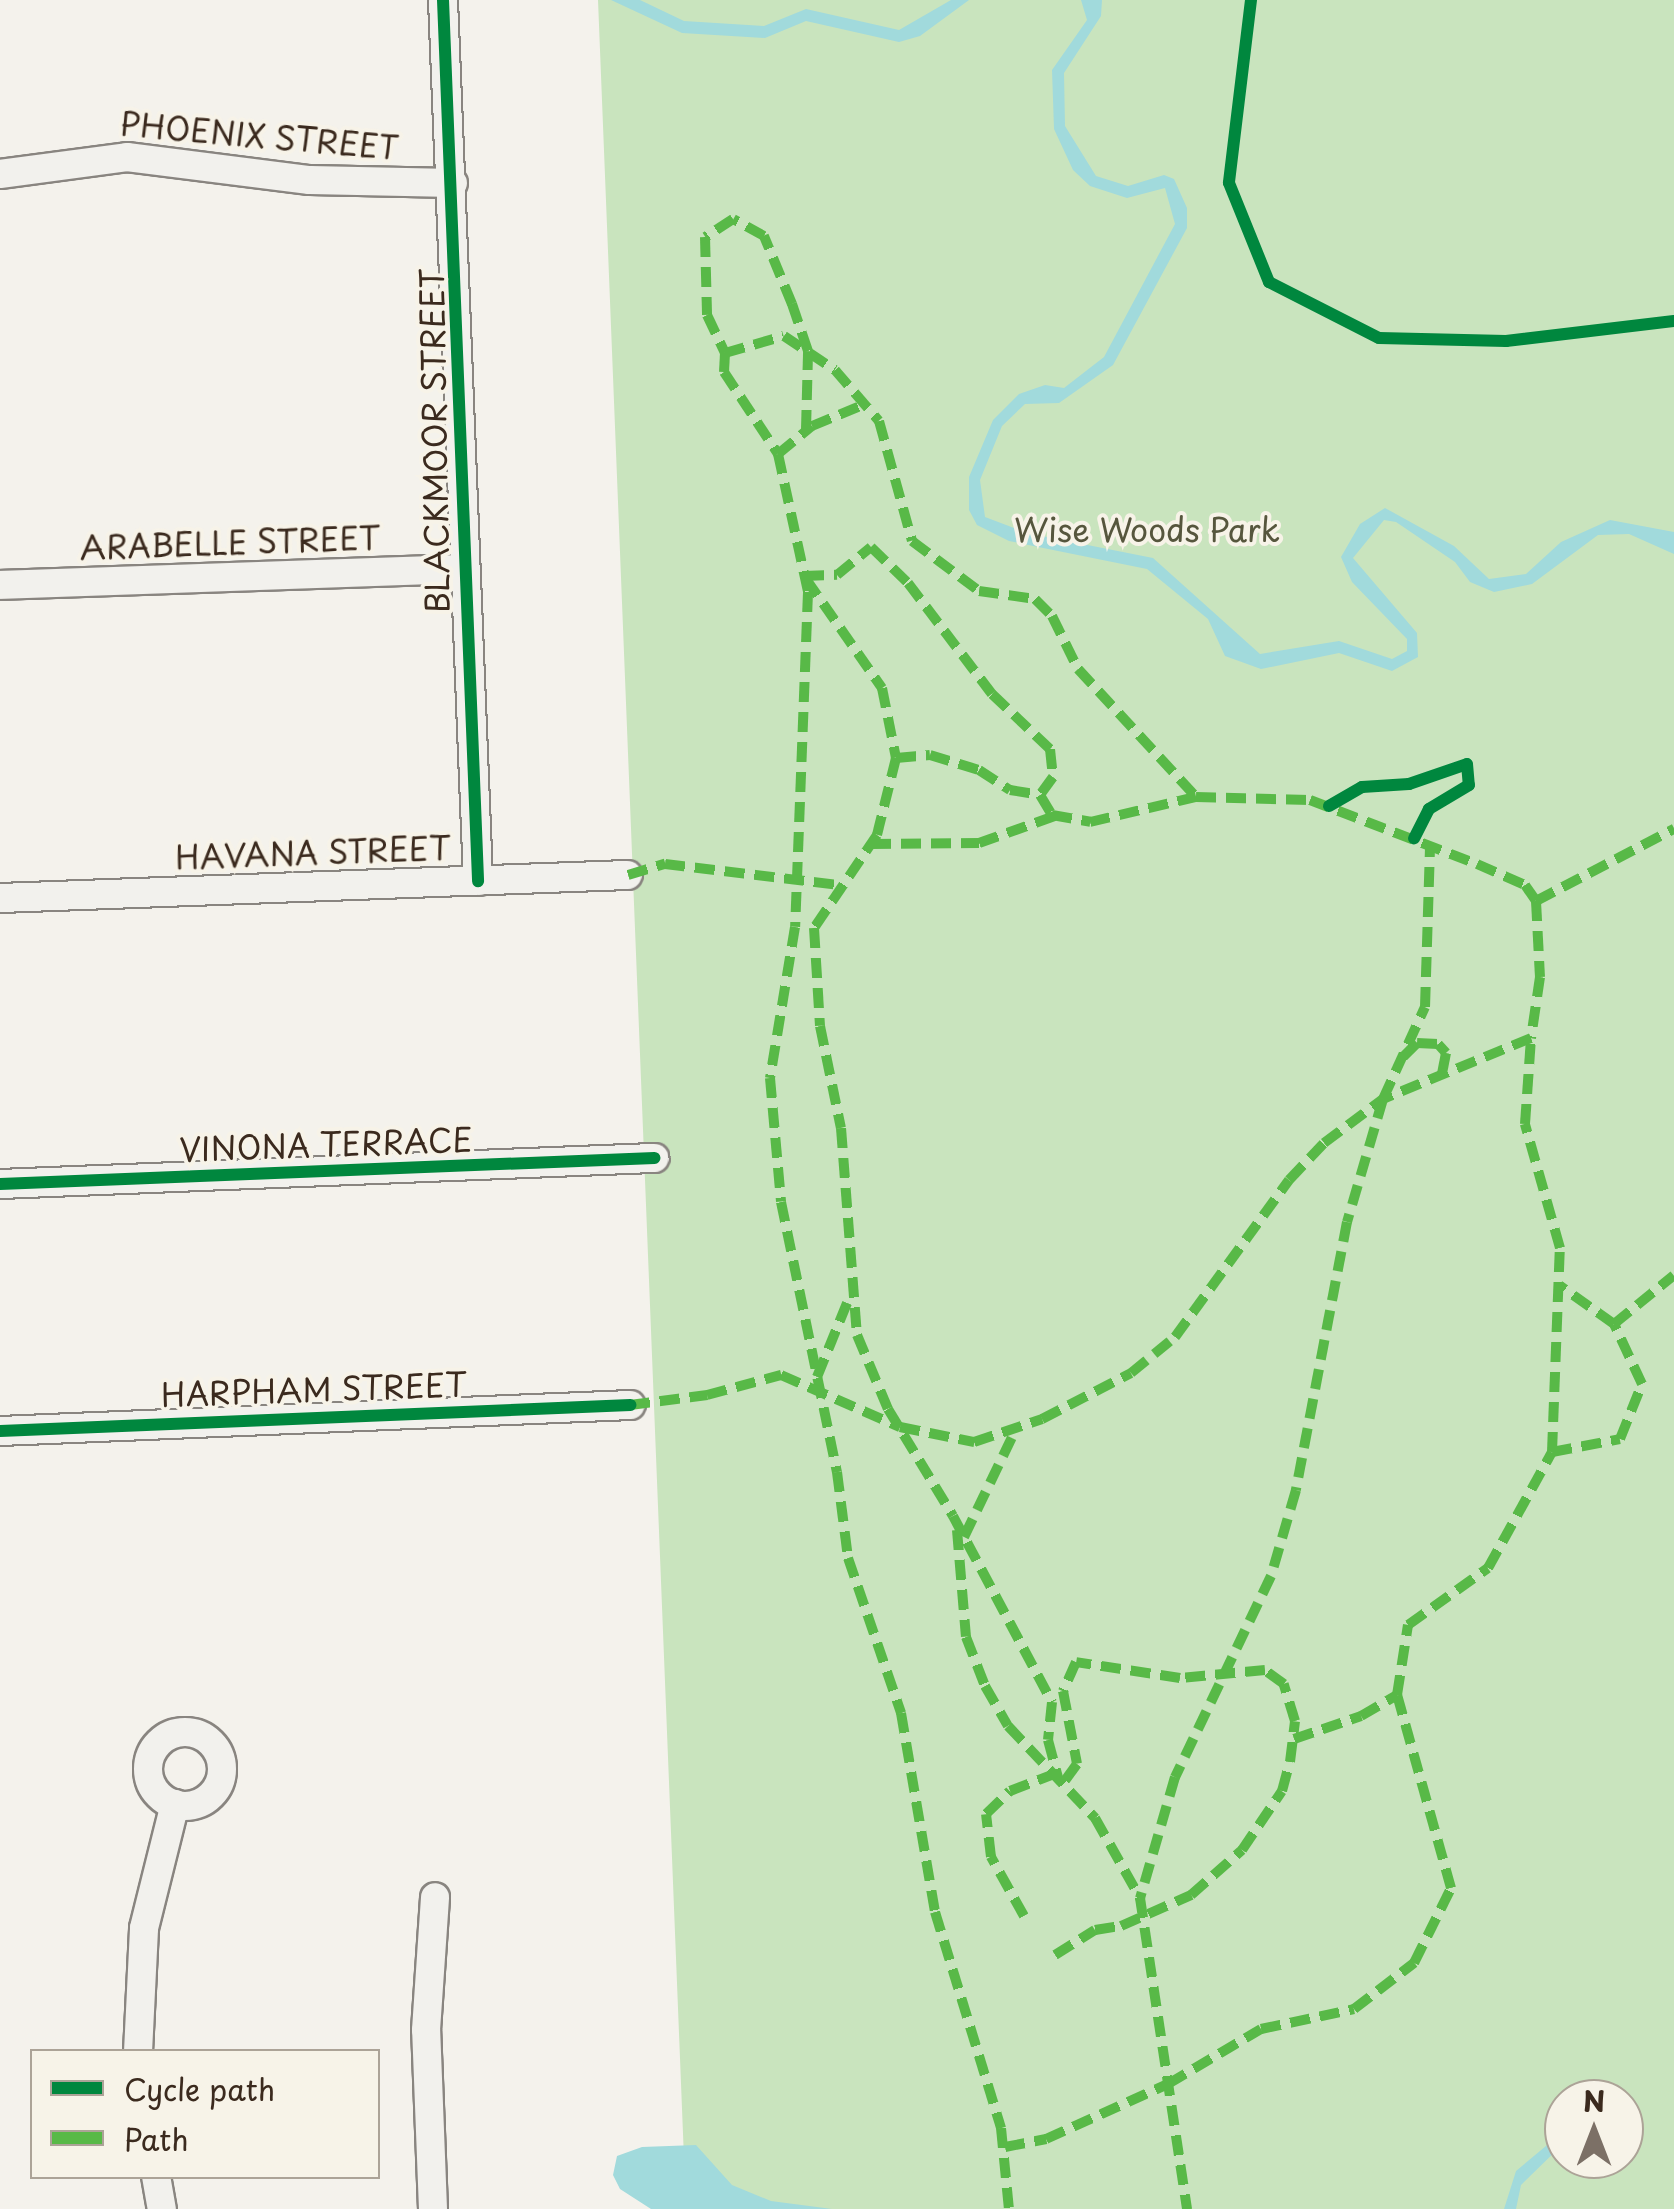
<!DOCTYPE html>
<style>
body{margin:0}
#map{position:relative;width:1674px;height:2209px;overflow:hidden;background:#f4f2ec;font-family:"Playpen Sans",sans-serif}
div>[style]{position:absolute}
.green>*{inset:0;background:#c9e4be}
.water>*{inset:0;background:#a1dadc}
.roads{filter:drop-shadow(2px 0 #898580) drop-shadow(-2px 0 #898580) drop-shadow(0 2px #898580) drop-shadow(0 -2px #898580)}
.street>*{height:28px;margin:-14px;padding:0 14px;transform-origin:14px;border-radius:14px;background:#f2f1ed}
.street>.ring{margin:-14px;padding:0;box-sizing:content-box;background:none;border:28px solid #f2f1ed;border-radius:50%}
.quiet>*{height:10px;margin-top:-5px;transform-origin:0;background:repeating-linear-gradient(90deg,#58b947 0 20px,transparent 0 30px)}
.cycleway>*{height:12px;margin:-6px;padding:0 6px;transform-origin:6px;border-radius:6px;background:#00873e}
span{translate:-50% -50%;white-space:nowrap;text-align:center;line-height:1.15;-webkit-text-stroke:8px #f7f3e8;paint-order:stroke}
.street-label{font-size:32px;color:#3b2a1e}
.park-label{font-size:32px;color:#56563d}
.legend{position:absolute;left:30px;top:2049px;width:350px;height:130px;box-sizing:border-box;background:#f7f3e8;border:2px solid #aca397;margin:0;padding:12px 18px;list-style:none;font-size:30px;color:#3b2a1e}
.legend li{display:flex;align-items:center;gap:20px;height:50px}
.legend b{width:50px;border:2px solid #aca397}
.north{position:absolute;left:1544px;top:2079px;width:100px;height:100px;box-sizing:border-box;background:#f7f3e8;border:2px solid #aca397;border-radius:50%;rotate:0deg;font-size:28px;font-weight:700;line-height:40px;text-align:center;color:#3b2a1e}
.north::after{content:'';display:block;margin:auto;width:35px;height:45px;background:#7c7066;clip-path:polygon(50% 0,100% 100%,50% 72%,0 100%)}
</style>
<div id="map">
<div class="green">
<i style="clip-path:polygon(evenodd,598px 0,1674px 0,1674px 2209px,686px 2209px,598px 0,1564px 2099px,1624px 2099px,1624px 2159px,1564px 2159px,1564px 2099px)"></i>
</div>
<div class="water">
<i style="clip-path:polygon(611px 0,640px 0,684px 21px,764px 26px,806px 9px,899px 30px,951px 0,969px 0,920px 36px,899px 42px,806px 21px,765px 38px,682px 33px)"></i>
<i style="clip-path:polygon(1081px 0,1102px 0,1101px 16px,1064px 73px,1065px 126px,1096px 176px,1128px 186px,1164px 175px,1174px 179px,1187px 208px,1187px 228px,1113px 365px,1059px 403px,1025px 404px,1002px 426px,980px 480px,985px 517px,1027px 533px,1153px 558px,1260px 654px,1339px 641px,1392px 659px,1407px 651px,1407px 639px,1352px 582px,1341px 557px,1360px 524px,1385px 508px,1454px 546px,1489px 579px,1526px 574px,1561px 542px,1610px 520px,1674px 532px,1674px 554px,1629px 534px,1598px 535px,1532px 584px,1494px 592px,1470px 582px,1455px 562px,1396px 522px,1384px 520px,1353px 558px,1417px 633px,1418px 657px,1392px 671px,1339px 653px,1261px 669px,1225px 656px,1208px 619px,1147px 569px,1009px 541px,977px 525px,969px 510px,969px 477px,993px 420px,1019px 394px,1045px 385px,1064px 388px,1104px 357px,1175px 224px,1165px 188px,1127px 198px,1090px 186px,1073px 170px,1054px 129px,1052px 70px,1087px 20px)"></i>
<i style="clip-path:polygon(1564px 2131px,1564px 2143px,1521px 2185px,1516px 2209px,1504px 2209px,1516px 2171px)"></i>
<i style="clip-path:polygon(696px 2145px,732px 2185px,771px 2201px,832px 2209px,651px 2209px,620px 2189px,613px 2175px,617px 2156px,642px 2147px)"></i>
</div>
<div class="roads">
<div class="street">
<i style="left:443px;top:0;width:882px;rotate:87.72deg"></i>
<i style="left:0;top:174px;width:128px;rotate:-7.6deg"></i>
<i style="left:127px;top:157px;width:184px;rotate:7.2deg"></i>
<i style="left:310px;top:180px;width:143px;rotate:1.2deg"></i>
<i style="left:0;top:585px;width:462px;rotate:-2deg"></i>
<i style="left:0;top:898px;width:628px;rotate:-2.1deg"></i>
<i style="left:0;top:1184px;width:655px;rotate:-2.28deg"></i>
<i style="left:0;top:1431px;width:631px;rotate:-2.36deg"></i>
<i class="ring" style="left:148px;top:1732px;width:46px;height:46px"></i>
<i style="left:138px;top:2052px;width:124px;rotate:-87.2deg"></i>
<i style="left:144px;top:1928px;width:128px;rotate:-76deg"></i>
<i style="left:156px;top:2176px;width:34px;rotate:80deg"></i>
<i style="left:433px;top:2209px;width:179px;rotate:-92.2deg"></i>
<i style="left:426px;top:2030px;width:133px;rotate:-86.1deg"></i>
</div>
</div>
<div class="quiet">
<i style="left:725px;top:353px;width:61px;rotate:-16.1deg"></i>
<i style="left:784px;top:336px;width:61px;rotate:33.7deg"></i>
<i style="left:835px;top:370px;width:67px;rotate:49.2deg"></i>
<i style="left:879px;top:421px;width:124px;rotate:74.6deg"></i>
<i style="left:912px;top:541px;width:84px;rotate:36.7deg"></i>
<i style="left:979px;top:591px;width:57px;rotate:8.1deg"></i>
<i style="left:1035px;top:599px;width:24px;rotate:45deg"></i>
<i style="left:1052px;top:616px;width:59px;rotate:63.9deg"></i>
<i style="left:1078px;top:669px;width:174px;rotate:47.3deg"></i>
<i style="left:806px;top:430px;width:79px;rotate:-88.5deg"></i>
<i style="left:808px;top:351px;width:50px;rotate:-108.8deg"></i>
<i style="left:792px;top:304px;width:74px;rotate:-112.4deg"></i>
<i style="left:764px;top:236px;width:35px;rotate:-151deg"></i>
<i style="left:733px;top:219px;width:33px;rotate:147deg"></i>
<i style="left:705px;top:237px;width:78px;rotate:88.5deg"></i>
<i style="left:707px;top:315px;width:42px;rotate:64.7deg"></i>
<i style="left:725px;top:353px;width:19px;rotate:93deg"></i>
<i style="left:724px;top:372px;width:98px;rotate:56.6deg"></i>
<i style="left:778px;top:454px;width:141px;rotate:77.7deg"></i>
<i style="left:808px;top:592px;width:335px;rotate:92.2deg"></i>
<i style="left:795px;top:927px;width:153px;rotate:99.4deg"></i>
<i style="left:770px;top:1078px;width:124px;rotate:84.9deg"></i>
<i style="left:781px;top:1202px;width:276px;rotate:78.3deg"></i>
<i style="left:837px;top:1472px;width:87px;rotate:82.7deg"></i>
<i style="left:848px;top:1558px;width:164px;rotate:71.1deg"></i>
<i style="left:901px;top:1713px;width:202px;rotate:80.3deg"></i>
<i style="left:935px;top:1912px;width:226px;rotate:73deg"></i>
<i style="left:1001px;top:2128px;width:81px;rotate:84.4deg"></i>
<i style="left:778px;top:454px;width:44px;rotate:-39.5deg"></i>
<i style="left:812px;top:426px;width:52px;rotate:-22.6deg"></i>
<i style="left:804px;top:576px;width:33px;rotate:-2deg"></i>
<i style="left:837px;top:575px;width:44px;rotate:-39.5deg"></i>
<i style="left:871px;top:547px;width:52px;rotate:44.2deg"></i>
<i style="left:908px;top:583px;width:139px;rotate:52.9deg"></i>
<i style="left:992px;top:694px;width:80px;rotate:43.5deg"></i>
<i style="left:1050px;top:749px;width:28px;rotate:84deg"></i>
<i style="left:1053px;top:777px;width:22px;rotate:126deg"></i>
<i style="left:806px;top:579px;width:133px;rotate:55.1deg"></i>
<i style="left:882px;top:688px;width:71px;rotate:78.7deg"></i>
<i style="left:896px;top:758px;width:79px;rotate:103.9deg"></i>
<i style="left:877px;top:835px;width:112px;rotate:124.1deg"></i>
<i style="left:814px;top:928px;width:98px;rotate:86.5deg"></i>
<i style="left:820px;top:1026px;width:104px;rotate:78.4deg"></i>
<i style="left:841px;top:1128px;width:208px;rotate:85.6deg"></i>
<i style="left:857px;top:1335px;width:80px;rotate:67.3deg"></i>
<i style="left:888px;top:1409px;width:125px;rotate:58.7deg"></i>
<i style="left:953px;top:1516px;width:211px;rotate:62deg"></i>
<i style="left:1052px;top:1702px;width:38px;rotate:96deg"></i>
<i style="left:1048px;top:1740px;width:39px;rotate:75deg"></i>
<i style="left:896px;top:758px;width:34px;rotate:-5deg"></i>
<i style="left:930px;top:755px;width:51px;rotate:17deg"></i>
<i style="left:979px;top:770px;width:37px;rotate:33deg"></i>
<i style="left:1010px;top:790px;width:30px;rotate:9deg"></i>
<i style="left:1040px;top:795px;width:23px;rotate:59deg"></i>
<i style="left:1052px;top:815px;width:39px;rotate:10deg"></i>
<i style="left:1090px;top:822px;width:109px;rotate:-13.3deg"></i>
<i style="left:1196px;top:797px;width:114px;rotate:1.5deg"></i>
<i style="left:1310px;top:800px;width:179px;rotate:21deg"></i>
<i style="left:1477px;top:864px;width:52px;rotate:23.6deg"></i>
<i style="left:1525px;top:885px;width:19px;rotate:55deg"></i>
<i style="left:1536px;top:901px;width:76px;rotate:87deg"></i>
<i style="left:1540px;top:977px;width:62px;rotate:98.4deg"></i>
<i style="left:871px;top:844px;width:108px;rotate:-0.5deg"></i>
<i style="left:979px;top:843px;width:81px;rotate:-19.6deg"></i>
<i style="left:628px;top:875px;width:39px;rotate:-17deg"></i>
<i style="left:665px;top:864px;width:174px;rotate:6.9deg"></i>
<i style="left:1536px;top:901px;width:156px;rotate:-27.6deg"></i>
<i style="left:1403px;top:1057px;width:20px;rotate:-45deg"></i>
<i style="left:1417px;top:1043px;width:21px;rotate:3deg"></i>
<i style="left:1438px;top:1044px;width:12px;rotate:48deg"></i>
<i style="left:1446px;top:1053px;width:21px;rotate:101deg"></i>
<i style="left:1614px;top:1324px;width:77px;rotate:-39.2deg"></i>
<i style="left:817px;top:1377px;width:80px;rotate:-67.9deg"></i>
<i style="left:630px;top:1405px;width:78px;rotate:-7.4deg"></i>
<i style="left:707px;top:1395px;width:77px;rotate:-15.1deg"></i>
<i style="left:781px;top:1375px;width:130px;rotate:23.6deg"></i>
<i style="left:900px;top:1427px;width:76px;rotate:11.5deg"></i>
<i style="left:974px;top:1442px;width:72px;rotate:-18.7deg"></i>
<i style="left:1042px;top:1419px;width:100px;rotate:-27.3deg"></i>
<i style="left:1131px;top:1373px;width:57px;rotate:-39.3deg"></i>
<i style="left:1175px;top:1337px;width:194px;rotate:-54deg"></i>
<i style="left:1289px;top:1180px;width:51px;rotate:-46.6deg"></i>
<i style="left:1324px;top:1143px;width:74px;rotate:-36.7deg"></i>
<i style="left:1383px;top:1099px;width:101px;rotate:-65.5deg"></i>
<i style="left:1425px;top:1007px;width:162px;rotate:-88.2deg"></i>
<i style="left:1552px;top:1452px;width:69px;rotate:-10.8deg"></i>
<i style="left:1620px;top:1439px;width:59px;rotate:-68.2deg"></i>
<i style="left:1642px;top:1384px;width:66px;rotate:-115deg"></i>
<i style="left:1614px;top:1324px;width:67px;rotate:-144.7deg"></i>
<i style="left:957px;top:1530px;width:107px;rotate:85.2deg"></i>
<i style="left:966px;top:1637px;width:53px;rotate:68.8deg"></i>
<i style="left:985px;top:1686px;width:46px;rotate:60.1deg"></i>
<i style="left:1008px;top:1726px;width:127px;rotate:46.6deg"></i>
<i style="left:1095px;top:1818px;width:92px;rotate:60.6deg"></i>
<i style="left:1140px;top:1898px;width:315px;rotate:81.4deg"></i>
<i style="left:964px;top:1537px;width:118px;rotate:-64.3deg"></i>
<i style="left:1294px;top:1739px;width:71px;rotate:-18.9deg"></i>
<i style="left:1361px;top:1716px;width:42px;rotate:-30.3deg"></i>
<i style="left:1024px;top:1916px;width:68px;rotate:-119.2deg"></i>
<i style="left:991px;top:1857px;width:43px;rotate:-96.6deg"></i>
<i style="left:986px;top:1814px;width:33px;rotate:-44deg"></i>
<i style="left:1010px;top:1791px;width:47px;rotate:-21.1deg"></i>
<i style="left:1055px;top:1955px;width:47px;rotate:-32deg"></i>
<i style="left:1095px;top:1930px;width:26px;rotate:-9deg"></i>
<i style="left:1121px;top:1926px;width:77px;rotate:-23.9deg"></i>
<i style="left:1191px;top:1895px;width:68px;rotate:-41.4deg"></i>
<i style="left:1242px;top:1850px;width:71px;rotate:-55.9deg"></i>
<i style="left:1282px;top:1791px;width:30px;rotate:-75deg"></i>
<i style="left:1290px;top:1762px;width:41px;rotate:-83deg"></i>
<i style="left:1295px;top:1721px;width:39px;rotate:-107deg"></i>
<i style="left:1284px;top:1684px;width:24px;rotate:-144deg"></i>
<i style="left:1265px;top:1670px;width:85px;rotate:174.6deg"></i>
<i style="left:1180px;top:1678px;width:105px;rotate:-171.3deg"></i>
<i style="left:1076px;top:1662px;width:32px;rotate:114deg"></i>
<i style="left:1063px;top:1691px;width:74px;rotate:79.1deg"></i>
<i style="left:1077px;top:1764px;width:24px;rotate:126deg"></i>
<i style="left:1005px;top:2147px;width:42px;rotate:-11deg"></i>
<i style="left:1046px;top:2139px;width:134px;rotate:-24.3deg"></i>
<i style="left:1168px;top:2084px;width:108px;rotate:-30.6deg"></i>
<i style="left:1261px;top:2029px;width:95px;rotate:-12.1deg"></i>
<i style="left:1354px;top:2009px;width:76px;rotate:-37.5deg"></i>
<i style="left:1414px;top:1963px;width:84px;rotate:-63.7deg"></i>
<i style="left:1451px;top:1888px;width:200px;rotate:-105.6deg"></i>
<i style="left:1397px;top:1695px;width:71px;rotate:-81.1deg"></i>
<i style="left:1408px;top:1625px;width:98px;rotate:-35.5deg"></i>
<i style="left:1488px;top:1568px;width:132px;rotate:-61.1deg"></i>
<i style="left:1552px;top:1452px;width:204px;rotate:-87.8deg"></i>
<i style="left:1560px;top:1248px;width:129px;rotate:-105.8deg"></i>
<i style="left:1525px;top:1124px;width:86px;rotate:-86deg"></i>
<i style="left:1531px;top:1038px;width:160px;rotate:157.6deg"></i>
<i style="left:1383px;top:1099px;width:128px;rotate:106.3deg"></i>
<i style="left:1347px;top:1222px;width:273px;rotate:100.8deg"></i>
<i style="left:1296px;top:1490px;width:90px;rotate:106.2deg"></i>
<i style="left:1271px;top:1576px;width:223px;rotate:115.5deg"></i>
<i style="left:1175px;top:1777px;width:126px;rotate:106.1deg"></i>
</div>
<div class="cycleway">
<i style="left:443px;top:0;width:882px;rotate:87.72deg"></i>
<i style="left:1251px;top:0;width:184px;rotate:96.9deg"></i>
<i style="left:1229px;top:183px;width:107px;rotate:68deg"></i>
<i style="left:1269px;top:282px;width:123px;rotate:27deg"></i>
<i style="left:1379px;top:338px;width:127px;rotate:1.4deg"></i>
<i style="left:1506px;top:341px;width:169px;rotate:-6.8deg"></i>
<i style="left:1329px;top:806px;width:38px;rotate:-30deg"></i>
<i style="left:1362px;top:787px;width:47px;rotate:-3.7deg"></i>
<i style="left:1409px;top:784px;width:61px;rotate:-19deg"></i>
<i style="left:1467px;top:764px;width:21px;rotate:85deg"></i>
<i style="left:1469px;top:785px;width:47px;rotate:149deg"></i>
<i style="left:1429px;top:809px;width:33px;rotate:117deg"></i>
<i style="left:0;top:1184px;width:655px;rotate:-2.28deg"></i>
<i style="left:0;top:1431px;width:631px;rotate:-2.36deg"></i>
</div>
<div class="street-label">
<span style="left:259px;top:135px;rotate:5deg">PHOENIX STREET</span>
<span style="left:434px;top:441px;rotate:-91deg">BLACKMOOR STREET</span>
<span style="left:230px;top:542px;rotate:-2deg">ARABELLE STREET</span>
<span style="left:313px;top:852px;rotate:-2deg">HAVANA STREET</span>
<span style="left:326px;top:1144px;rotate:-2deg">VINONA TERRACE</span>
<span style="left:314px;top:1389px;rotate:-2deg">HARPHAM STREET</span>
</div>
<div class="park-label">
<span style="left:1147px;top:529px">Wise Woods Park</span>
</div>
<ul class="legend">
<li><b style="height:12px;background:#00873e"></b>Cycle path</li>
<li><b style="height:12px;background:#58b947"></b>Path</li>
</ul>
<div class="north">N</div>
</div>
